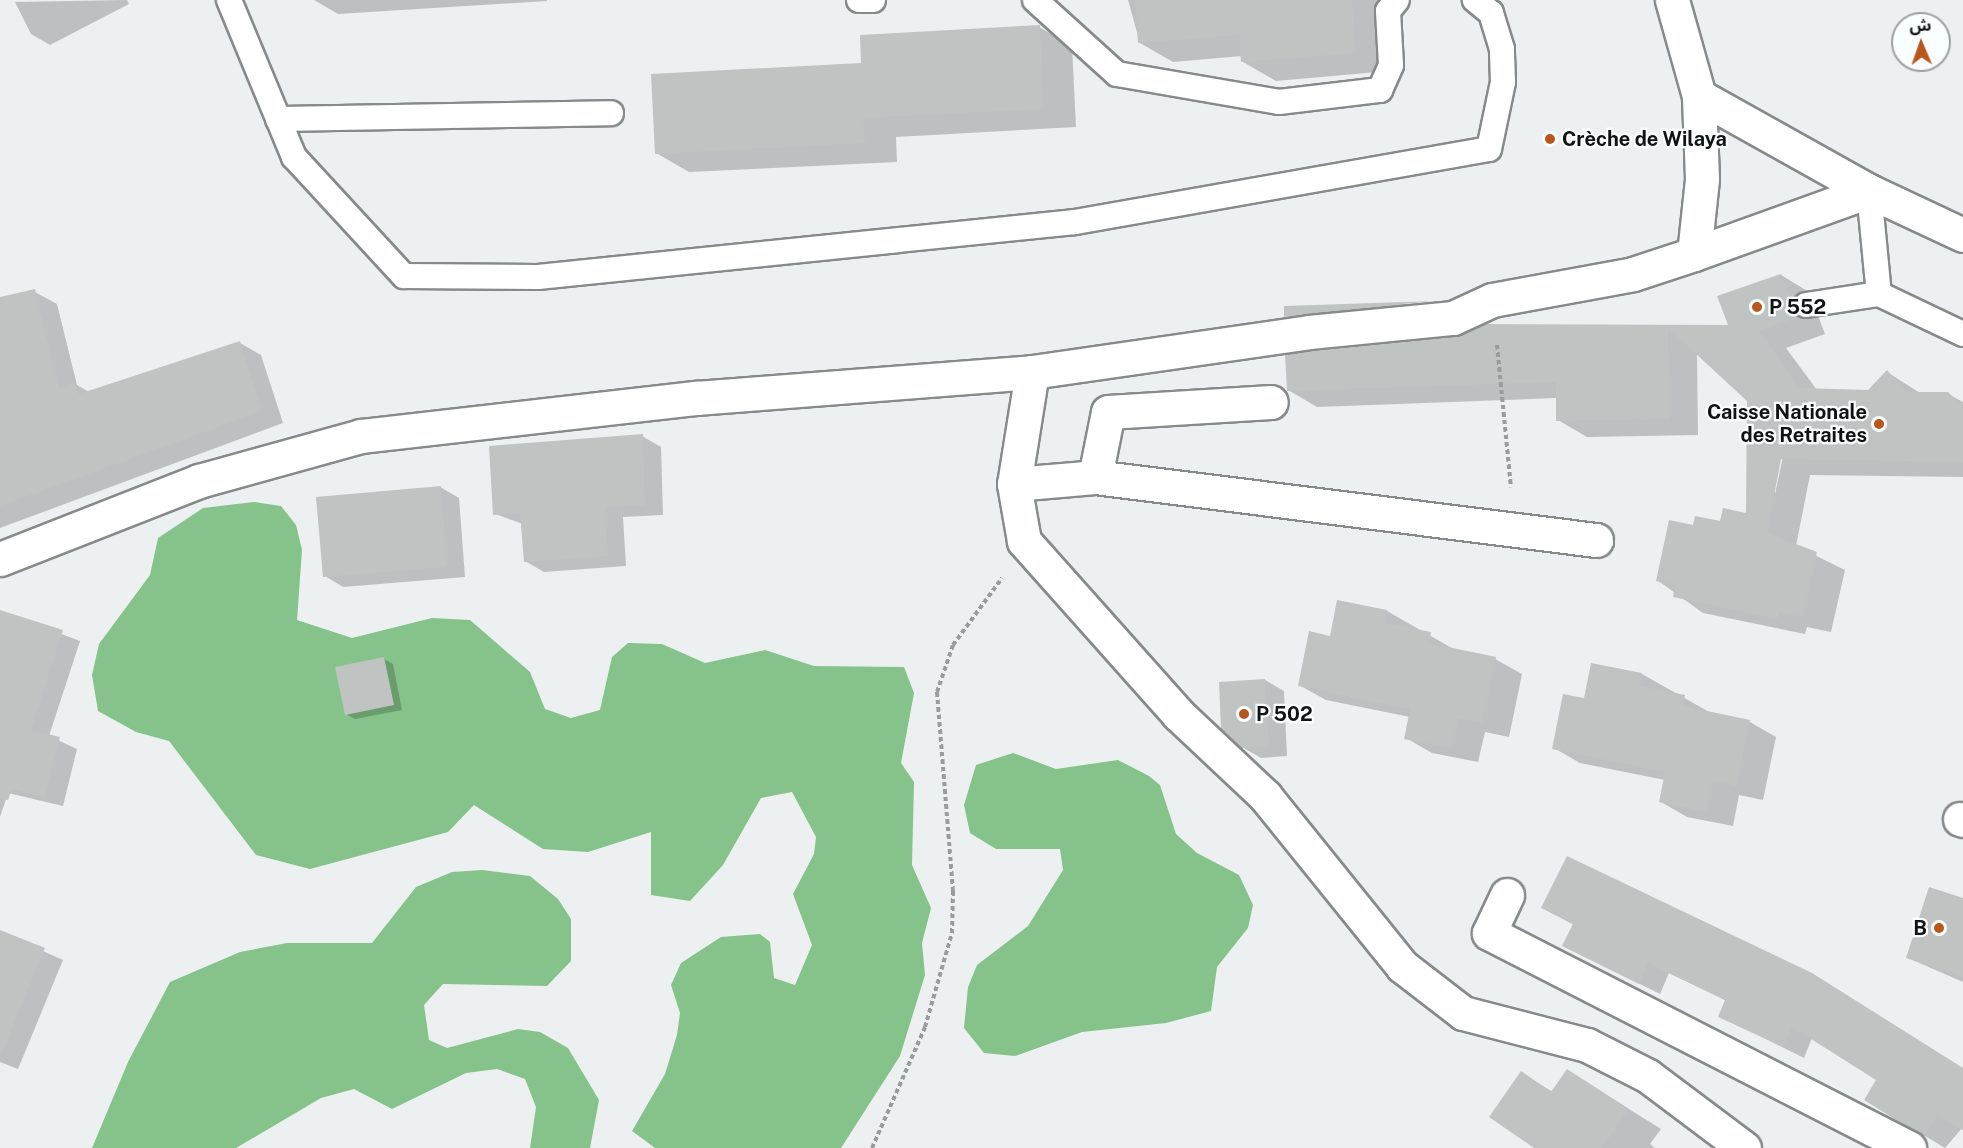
<!DOCTYPE html>
<meta charset="utf-8">
<style>
body{margin:0}
#map{position:relative;width:1963px;height:1148px;overflow:hidden;background:#ecf0f1;font-family:"Public Sans","Noto Sans Arabic",sans-serif}
div>[style]{position:absolute}
.forest>*{inset:0;background:#85c38a}
.shadow>*{inset:0;background:#0003}
.building>*{inset:0;background:#bfc3c2}
.path>*{height:4px;margin-top:-2px;transform-origin:0;background:repeating-linear-gradient(90deg,#989c9c 0 4.5px,transparent 0 7.5px)}
.roads{filter:drop-shadow(2px 0 #868a8b) drop-shadow(-2px 0 #868a8b) drop-shadow(0 2px #868a8b) drop-shadow(0 -2px #868a8b)}
.service>*{height:24px;margin:-12px;padding:0 12px;transform-origin:12px;border-radius:12px;background:#fff}
.minor>*{height:33px;margin:-16.5px;padding:0 16.5px;transform-origin:16.5px;border-radius:16.5px;background:#fff}
.dots>*{width:16px;height:16px;translate:-50% -50%;box-sizing:border-box;border:3px solid #f9feff;border-radius:50%}
span{translate:-50% -50%;white-space:nowrap;text-align:center;line-height:1.15;-webkit-text-stroke:4.5px #f9feff;paint-order:stroke}
.poi-label{font-size:20px;color:#111313;font-weight:700}
.left{translate:0 -50%;text-align:left}
.right{translate:-100% -50%;text-align:right}
.north{position:absolute;left:1891px;top:12px;width:60px;height:60px;box-sizing:border-box;background:#f9feff;border:2px solid #9ca0a1;border-radius:50%;rotate:358deg;font-size:16px;font-weight:700;line-height:24px;text-align:center;color:#111313}
.north::after{content:'';display:block;margin:auto;width:21px;height:27px;background:#b85719;clip-path:polygon(50% 0,100% 100%,50% 72%,0 100%)}
</style>
<div id="map">
<div class="forest">
<i style="clip-path:polygon(254px 502px,281px 506px,296px 525px,302px 550px,297px 620px,352px 638px,432px 618px,470px 620px,530px 672px,545px 709px,571px 718px,600px 710px,612px 657px,628px 643px,662px 644px,705px 663px,765px 650px,814px 666px,904px 667px,914px 693px,901px 763px,914px 782px,912px 865px,931px 908px,922px 943px,925px 975px,900px 1056px,841px 1148px,655px 1148px,632px 1131px,665px 1074px,677px 1035px,680px 1013px,671px 985px,681px 963px,721px 937px,760px 934px,770px 942px,774px 978px,795px 985px,812px 945px,793px 894px,814px 854px,816px 837px,792px 792px,761px 798px,723px 865px,690px 901px,651px 895px,651px 832px,588px 852px,543px 849px,474px 805px,448px 832px,310px 869px,256px 855px,169px 741px,136px 732px,98px 711px,92px 675px,99px 644px,150px 575px,158px 538px,203px 508px)"></i>
<i style="clip-path:polygon(1013px 753px,1056px 769px,1118px 760px,1149px 776px,1160px 785px,1176px 834px,1197px 853px,1239px 875px,1253px 905px,1248px 928px,1217px 967px,1211px 1011px,1166px 1023px,1082px 1032px,1015px 1056px,984px 1053px,964px 1028px,968px 987px,977px 965px,1028px 926px,1063px 870px,1060px 849px,996px 849px,970px 833px,964px 805px,976px 765px)"></i>
<i style="clip-path:polygon(482px 870px,530px 876px,558px 899px,571px 919px,571px 961px,547px 986px,443px 984px,424px 1005px,429px 1040px,447px 1048px,518px 1029px,540px 1032px,568px 1048px,599px 1100px,590px 1148px,530px 1148px,536px 1107px,525px 1079px,497px 1069px,466px 1073px,392px 1109px,354px 1089px,321px 1098px,236px 1148px,92px 1148px,128px 1062px,170px 982px,240px 952px,287px 943px,372px 943px,416px 887px,452px 872px)"></i>
</div>
<div class="shadow">
<i style="clip-path:polygon(127px 0,129px 4px,50px 45px,31px 34px,15px 2px)"></i>
<i style="clip-path:polygon(314px 0,547px 0,547px 1px,338px 14px)"></i>
<i style="clip-path:polygon(1128px 0,1376px 0,1383px 4px,1389px 71px,1276px 81px,1243px 62px,1242px 56px,1173px 62px,1140px 43px)"></i>
<i style="clip-path:polygon(1039px 27px,1072px 46px,1076px 127px,896px 137px,897px 162px,689px 172px,656px 153px,863px 64px)"></i>
<i style="clip-path:polygon(evenodd,1781px 275px,1809px 292px,1825px 334px,1786px 348px,1817px 390px,1868px 392px,1887px 372px,1920px 393px,1948px 394px,1963px 402px,1963px 477px,1810px 475px,1796px 546px,1845px 570px,1831px 632px,1807px 627px,1805px 634px,1703px 613px,1657px 580px,1694px 527px,1747px 515px,1749px 400px,1697px 352px,1698px 435px,1587px 437px,1558px 420px,1557px 398px,1317px 407px,1288px 390px,1486px 325px,1730px 327px,1781px 275px,1781px 452px,1784px 452px,1775px 494px,1775px 486px,1781px 452px)"></i>
<i style="clip-path:polygon(35px 292px,57px 304px,77px 385px,89px 392px,240px 343px,261px 355px,283px 423px,0 528px,0 301px)"></i>
<i style="clip-path:polygon(1433px 303px,1456px 316px,1312px 331px,1286px 316px,1285px 308px)"></i>
<i style="clip-path:polygon(642px 436px,661px 447px,663px 515px,623px 517px,626px 566px,544px 572px,525px 561px,523px 524px,495px 514px)"></i>
<i style="clip-path:polygon(440px 487px,459px 498px,465px 577px,343px 587px,325px 576px)"></i>
<i style="clip-path:polygon(0 611px,80px 641px,49px 736px,77px 749px,63px 806px,8px 793px,0 817px)"></i>
<i style="clip-path:polygon(1387px 611px,1457px 651px,1495px 659px,1522px 674px,1509px 737px,1485px 732px,1478px 762px,1432px 753px,1406px 738px,1410px 717px,1326px 700px,1299px 685px,1331px 637px)"></i>
<i style="clip-path:polygon(384px 659px,393px 664px,402px 710px,355px 719px,346px 714px)"></i>
<i style="clip-path:polygon(1642px 674px,1711px 713px,1750px 722px,1776px 737px,1763px 800px,1739px 795px,1733px 826px,1687px 817px,1661px 802px,1665px 780px,1580px 763px,1554px 748px,1585px 700px)"></i>
<i style="clip-path:polygon(1265px 680px,1284px 691px,1287px 756px,1261px 758px,1242px 747px)"></i>
<i style="clip-path:polygon(1963px 899px,1963px 982px,1908px 958px)"></i>
<i style="clip-path:polygon(1543px 908px,1963px 1069px,1963px 1127px,1945px 1148px,1866px 1100px,1878px 1080px,1812px 1038px,1804px 1058px,1720px 1016px,1727px 1001px,1669px 973px,1660px 994px,1564px 946px,1574px 925px)"></i>
<i style="clip-path:polygon(0 932px,63px 960px,18px 1069px,0 1062px)"></i>
<i style="clip-path:polygon(1568px 1071px,1661px 1129px,1650px 1144px,1655px 1148px,1537px 1148px,1521px 1073px,1553px 1092px)"></i>
</div>
<div class="building">
<i style="clip-path:polygon(1135px 0,1352px 0,1356px 53px,1241px 62px,1239px 35px,1138px 43px)"></i>
<i style="clip-path:polygon(1040px 25px,1044px 109px,863px 118px,865px 143px,655px 154px,651px 74px,861px 63px,860px 35px)"></i>
<i style="clip-path:polygon(1781px 274px,1797px 317px,1759px 331px,1800px 388px,1868px 390px,1887px 370px,1906px 392px,1948px 392px,1963px 408px,1963px 462px,1781px 459px,1767px 533px,1817px 552px,1803px 617px,1779px 612px,1777px 619px,1673px 597px,1675px 585px,1656px 581px,1669px 520px,1693px 525px,1695px 516px,1720px 521px,1723px 508px,1746px 513px,1747px 401px,1668px 328px,1670px 419px,1556px 421px,1556px 382px,1287px 391px,1285px 354px,1455px 337px,1485px 324px,1728px 325px,1717px 296px)"></i>
<i style="clip-path:polygon(35px 289px,59px 388px,74px 382px,79px 394px,240px 341px,262px 411px,0 506px,0 297px)"></i>
<i style="clip-path:polygon(1434px 301px,1307px 313px,1284px 317px,1284px 306px)"></i>
<i style="clip-path:polygon(643px 434px,645px 505px,605px 507px,608px 556px,524px 562px,520px 513px,493px 515px,489px 446px)"></i>
<i style="clip-path:polygon(441px 486px,447px 567px,323px 577px,316px 497px)"></i>
<i style="clip-path:polygon(1337px 600px,1387px 610px,1385px 623px,1431px 632px,1429px 643px,1496px 657px,1482px 723px,1458px 718px,1452px 748px,1404px 739px,1410px 709px,1298px 686px,1309px 631px,1330px 636px)"></i>
<i style="clip-path:polygon(0 610px,63px 630px,31px 730px,60px 737px,45px 797px,12px 789px,8px 800px,0 799px)"></i>
<i style="clip-path:polygon(384px 657px,394px 705px,345px 715px,335px 667px)"></i>
<i style="clip-path:polygon(1591px 663px,1642px 673px,1640px 686px,1685px 695px,1683px 706px,1750px 720px,1737px 786px,1713px 781px,1707px 812px,1659px 802px,1665px 772px,1552px 749px,1563px 694px,1584px 698px)"></i>
<i style="clip-path:polygon(1265px 679px,1269px 747px,1241px 748px,1221px 729px,1219px 682px)"></i>
<i style="clip-path:polygon(1567px 856px,1812px 973px,1963px 1068px,1963px 1130px,1938px 1115px,1924px 1137px,1896px 1120px,1864px 1100px,1876px 1080px,1792px 1027px,1783px 1047px,1718px 1017px,1725px 1000px,1648px 963px,1639px 984px,1562px 946px,1573px 924px,1541px 908px)"></i>
<i style="clip-path:polygon(1929px 887px,1963px 898px,1963px 977px,1906px 958px)"></i>
<i style="clip-path:polygon(0 930px,45px 948px,1px 1055px,0 1055px)"></i>
<i style="clip-path:polygon(1567px 1069px,1629px 1109px,1602px 1148px,1534px 1148px,1489px 1117px,1521px 1071px,1551px 1092px)"></i>
</div>
<div class="path">
<i style="left:1497px;top:345px;width:143px;rotate:84.4deg"></i>
<i style="left:872px;top:1148px;width:132px;rotate:-66.3deg"></i>
<i style="left:925px;top:1027px;width:98px;rotate:-74deg"></i>
<i style="left:952px;top:933px;width:42px;rotate:-88.6deg"></i>
<i style="left:953px;top:891px;width:200px;rotate:-94.6deg"></i>
<i style="left:937px;top:692px;width:50px;rotate:-71.2deg"></i>
<i style="left:953px;top:645px;width:83px;rotate:-53.8deg"></i>
</div>
<div class="roads">
<div class="service">
<i style="left:229px;top:0;width:170px;rotate:67.5deg"></i>
<i style="left:294px;top:157px;width:162px;rotate:47.3deg"></i>
<i style="left:404px;top:276px;width:134px;rotate:0.4deg"></i>
<i style="left:538px;top:277px;width:540px;rotate:-5.85deg"></i>
<i style="left:1075px;top:222px;width:420px;rotate:-10deg"></i>
<i style="left:1489px;top:149px;width:68px;rotate:-78.2deg"></i>
<i style="left:1503px;top:82px;width:33px;rotate:-92deg"></i>
<i style="left:1502px;top:49px;width:38px;rotate:-107deg"></i>
<i style="left:1491px;top:13px;width:21px;rotate:-141deg"></i>
<i style="left:859px;top:0;width:14px"></i>
<i style="left:1035px;top:0;width:110px;rotate:42.1deg"></i>
<i style="left:1117px;top:74px;width:164px;rotate:9.8deg"></i>
<i style="left:1279px;top:102px;width:102px;rotate:-6.8deg"></i>
<i style="left:1380px;top:90px;width:27px;rotate:-66deg"></i>
<i style="left:1391px;top:65px;width:54px;rotate:-93.2deg"></i>
<i style="left:1388px;top:11px;width:14px;rotate:-51deg"></i>
<i style="left:278px;top:119px;width:333px;rotate:-1deg"></i>
<i style="left:1869px;top:191px;width:103px;rotate:84.5deg"></i>
<i style="left:1806px;top:305px;width:74px;rotate:-8.6deg"></i>
<i style="left:1879px;top:294px;width:93px;rotate:25.5deg"></i>
</div>
<div class="minor">
<i style="left:1672px;top:0;width:100px;rotate:74.3deg"></i>
<i style="left:1699px;top:96px;width:195px;rotate:29.2deg"></i>
<i style="left:1869px;top:191px;width:104px;rotate:25.1deg"></i>
<i style="left:1694px;top:254px;width:186px;rotate:-19.8deg"></i>
<i style="left:1032px;top:372px;width:113px;rotate:99.1deg"></i>
<i style="left:1014px;top:484px;width:58px;rotate:80deg"></i>
<i style="left:1024px;top:541px;width:232px;rotate:48.3deg"></i>
<i style="left:1178px;top:714px;width:120px;rotate:43.3deg"></i>
<i style="left:1265px;top:796px;width:218px;rotate:51.1deg"></i>
<i style="left:1402px;top:966px;width:77px;rotate:37.6deg"></i>
<i style="left:1463px;top:1013px;width:128px;rotate:14.5deg"></i>
<i style="left:1587px;top:1045px;width:68px;rotate:26.9deg"></i>
<i style="left:1648px;top:1076px;width:120px;rotate:36.9deg"></i>
<i style="left:1095px;top:477px;width:66px;rotate:-78.7deg"></i>
<i style="left:1108px;top:412px;width:163px;rotate:-3.5deg"></i>
<i style="left:1014px;top:484px;width:81px;rotate:-4.9deg"></i>
<i style="left:1095px;top:477px;width:505px;rotate:7.17deg"></i>
<i style="left:0;top:559px;width:214px;rotate:-21.4deg"></i>
<i style="left:199px;top:481px;width:168px;rotate:-15.5deg"></i>
<i style="left:361px;top:436px;width:337px;rotate:-6.5deg"></i>
<i style="left:696px;top:398px;width:337px;rotate:-4.4deg"></i>
<i style="left:1032px;top:372px;width:280px;rotate:-8.2deg"></i>
<i style="left:1309px;top:332px;width:145px;rotate:-5.6deg"></i>
<i style="left:1453px;top:318px;width:43px;rotate:-24.8deg"></i>
<i style="left:1492px;top:300px;width:143px;rotate:-10.4deg"></i>
<i style="left:1633px;top:274px;width:64px;rotate:-18.2deg"></i>
<i style="left:1694px;top:254px;width:75px;rotate:-83.9deg"></i>
<i style="left:1702px;top:179px;width:83px;rotate:-92.1deg"></i>
<i style="left:1960px;top:819px;width:3px;rotate:18deg"></i>
<i style="left:1507px;top:895px;width:42px;rotate:115.3deg"></i>
<i style="left:1489px;top:933px;width:472px;rotate:27.1deg"></i>
</div>
</div>
<div class="dots">
<i style="left:1550px;top:139px;background:#b85719"></i>
<i style="left:1757px;top:307px;background:#b85719"></i>
<i style="left:1879px;top:424px;background:#b85719"></i>
<i style="left:1244px;top:714px;background:#b85719"></i>
<i style="left:1939px;top:928px;background:#b85719"></i>
</div>
<div class="poi-label">
<span class="left" style="left:1562px;top:139px">Crèche de Wilaya</span>
<span class="left" style="left:1769px;top:307px">P 552</span>
<span class="right" style="left:1867px;top:424px">Caisse Nationale<br>des Retraites</span>
<span class="left" style="left:1256px;top:714px">P 502</span>
<span class="right" style="left:1927px;top:928px">B</span>
</div>
<div class="north">ش</div>
</div>
